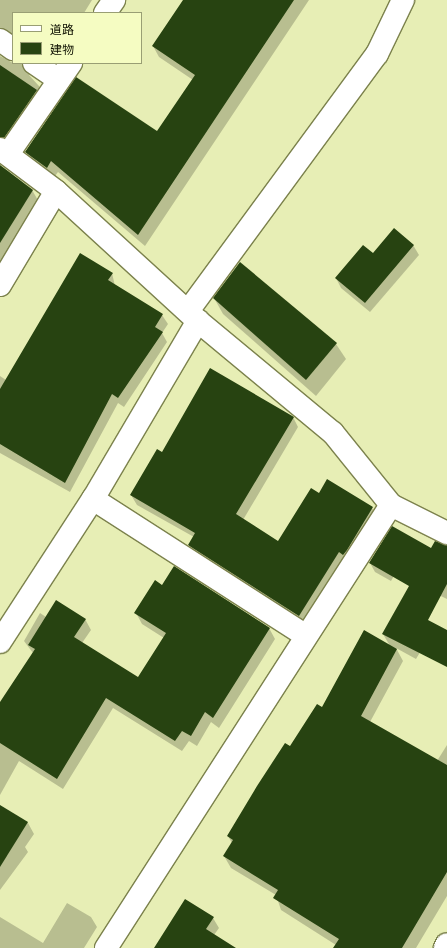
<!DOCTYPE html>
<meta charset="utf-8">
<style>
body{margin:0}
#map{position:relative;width:447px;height:948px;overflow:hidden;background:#e7eeb5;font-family:"Fira Sans Condensed","Noto Sans JP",sans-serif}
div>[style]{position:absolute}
.shadow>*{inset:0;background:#0003}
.building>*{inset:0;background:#274311}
.roads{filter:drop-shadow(1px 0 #7c824d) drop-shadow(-1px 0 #7c824d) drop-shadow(0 1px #7c824d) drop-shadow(0 -1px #7c824d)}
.minor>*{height:22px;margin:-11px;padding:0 11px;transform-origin:11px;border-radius:11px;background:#fff}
span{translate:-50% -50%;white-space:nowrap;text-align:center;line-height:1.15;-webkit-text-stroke:4px #f5fcc2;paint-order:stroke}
.legend{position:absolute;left:12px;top:12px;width:130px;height:52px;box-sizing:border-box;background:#f5fcc2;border:1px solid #999e74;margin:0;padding:5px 7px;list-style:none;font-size:12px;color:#0e1000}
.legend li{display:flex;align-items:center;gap:8px;height:20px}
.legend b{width:20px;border:1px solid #999e74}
</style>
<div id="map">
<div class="shadow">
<i style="clip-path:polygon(0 0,92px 0,84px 13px,13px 13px,13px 41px,0 41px)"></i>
<i style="clip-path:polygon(184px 0,309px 0,145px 246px,58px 172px,53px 179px,33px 163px,26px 152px,157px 133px,193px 80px,159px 57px,153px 46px)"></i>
<i style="clip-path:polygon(0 56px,13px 63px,39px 63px,30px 68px,29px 75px,48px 96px,19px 137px,0 125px)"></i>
<i style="clip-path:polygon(0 186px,32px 190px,39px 202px,0 265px)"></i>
<i style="clip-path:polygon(413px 245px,419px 255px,370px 312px,341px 288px,336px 278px,373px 255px)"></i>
<i style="clip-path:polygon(112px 273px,115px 286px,162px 315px,168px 324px,162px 333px,167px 342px,124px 407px,118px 403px,70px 492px,0 453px,0 376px,6px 380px)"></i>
<i style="clip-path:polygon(214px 298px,336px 344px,346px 359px,316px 396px,223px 314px)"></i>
<i style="clip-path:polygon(293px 417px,298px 427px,243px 520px,278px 542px,319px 494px,372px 508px,377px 517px,304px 624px,194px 554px,189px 545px,194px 537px,137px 505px,131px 495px,162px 454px)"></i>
<i style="clip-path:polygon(431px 550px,447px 554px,447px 599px,395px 574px,391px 581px,375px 572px,370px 563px)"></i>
<i style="clip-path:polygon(163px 587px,269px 628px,275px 639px,219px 728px,211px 722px,197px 746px,189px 741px,182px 751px,113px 708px,63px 789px,19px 761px,0 795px,0 707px,33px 653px,24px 641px,40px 613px,46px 617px,85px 619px,91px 630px,82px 643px,139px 679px,164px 638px,142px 624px,136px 613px)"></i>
<i style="clip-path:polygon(383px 634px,428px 639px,416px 659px,396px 648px,403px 661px,370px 722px,437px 761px,447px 745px,447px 896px,416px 948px,334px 948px,336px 945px,281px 910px,276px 895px,231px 868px,224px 856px,232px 843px,228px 836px,290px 748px,322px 708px,390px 646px)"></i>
<i style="clip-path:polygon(0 806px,28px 823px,34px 834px,25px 847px,28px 852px,0 890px)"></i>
<i style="clip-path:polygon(67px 903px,91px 917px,97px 927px,84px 948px,0 948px,0 917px,43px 943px)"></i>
<i style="clip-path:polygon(213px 918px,219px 928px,214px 935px,234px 948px,155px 948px)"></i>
</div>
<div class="building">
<i style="clip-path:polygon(183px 0,294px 0,138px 235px,51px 161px,47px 168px,25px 152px,76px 77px,157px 131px,195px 75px,152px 46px)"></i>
<i style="clip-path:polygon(0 65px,37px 90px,4px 138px,0 137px)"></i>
<i style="clip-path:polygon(0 165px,33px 190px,0 243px)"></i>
<i style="clip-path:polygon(394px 228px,414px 245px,365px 303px,335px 278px,363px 245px,373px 253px)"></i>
<i style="clip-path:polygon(80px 253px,113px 273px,108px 280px,163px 314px,155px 327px,163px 332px,118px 398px,112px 394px,65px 483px,0 444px,0 389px)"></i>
<i style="clip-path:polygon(240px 262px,337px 343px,306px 380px,213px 298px)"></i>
<i style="clip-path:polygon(210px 368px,294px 417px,236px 514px,278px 541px,311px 488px,319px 493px,327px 479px,373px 507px,347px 550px,343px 555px,339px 552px,299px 616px,188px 545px,195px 533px,130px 495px,157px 449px,162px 452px)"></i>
<i style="clip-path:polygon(392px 526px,431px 548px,435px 541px,447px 545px,447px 584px,428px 620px,447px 630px,447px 667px,382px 634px,409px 586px,369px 563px)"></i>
<i style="clip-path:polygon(174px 566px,270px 628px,213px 718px,205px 712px,191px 736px,182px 731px,175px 741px,106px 698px,57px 779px,0 743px,0 702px,35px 649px,28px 645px,56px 600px,86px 619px,74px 637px,138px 677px,166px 633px,134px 613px,155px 580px,162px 585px)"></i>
<i style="clip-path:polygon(364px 630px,397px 649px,361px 716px,447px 765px,447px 872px,402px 948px,333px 948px,339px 939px,273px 898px,278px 890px,223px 856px,233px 840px,227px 836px,257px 786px,285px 743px,290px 746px,317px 704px,322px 707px)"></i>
<i style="clip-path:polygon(0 805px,28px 822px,0 867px)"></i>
<i style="clip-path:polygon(185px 899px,214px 917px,206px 929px,236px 948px,154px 948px)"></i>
</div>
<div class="roads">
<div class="minor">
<i style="left:105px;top:13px;width:16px;rotate:-55deg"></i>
<i style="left:0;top:40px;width:16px;rotate:35deg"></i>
<i style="left:34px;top:63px;width:30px;rotate:34deg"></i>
<i style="left:0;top:149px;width:70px;rotate:36.9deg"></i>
<i style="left:56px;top:191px;width:193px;rotate:42.5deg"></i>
<i style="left:198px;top:321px;width:175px;rotate:39.7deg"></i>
<i style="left:333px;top:433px;width:92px;rotate:51.1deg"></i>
<i style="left:391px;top:505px;width:527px;rotate:122.75deg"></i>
<i style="left:8px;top:154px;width:111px;rotate:-55.3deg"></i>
<i style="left:0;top:285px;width:109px;rotate:-59.2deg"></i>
<i style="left:188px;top:311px;width:319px;rotate:-53.7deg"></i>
<i style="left:377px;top:54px;width:60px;rotate:-64.3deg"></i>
<i style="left:93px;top:499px;width:253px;rotate:32.7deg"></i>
<i style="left:391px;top:505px;width:63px;rotate:26.6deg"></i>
<i style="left:0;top:642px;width:171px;rotate:-57deg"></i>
<i style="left:93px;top:499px;width:207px;rotate:-59.5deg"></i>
<i style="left:445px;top:948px;width:4px;rotate:-63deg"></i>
</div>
</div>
<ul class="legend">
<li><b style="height:5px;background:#fff"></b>道路</li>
<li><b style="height:11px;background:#274311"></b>建物</li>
</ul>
</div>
